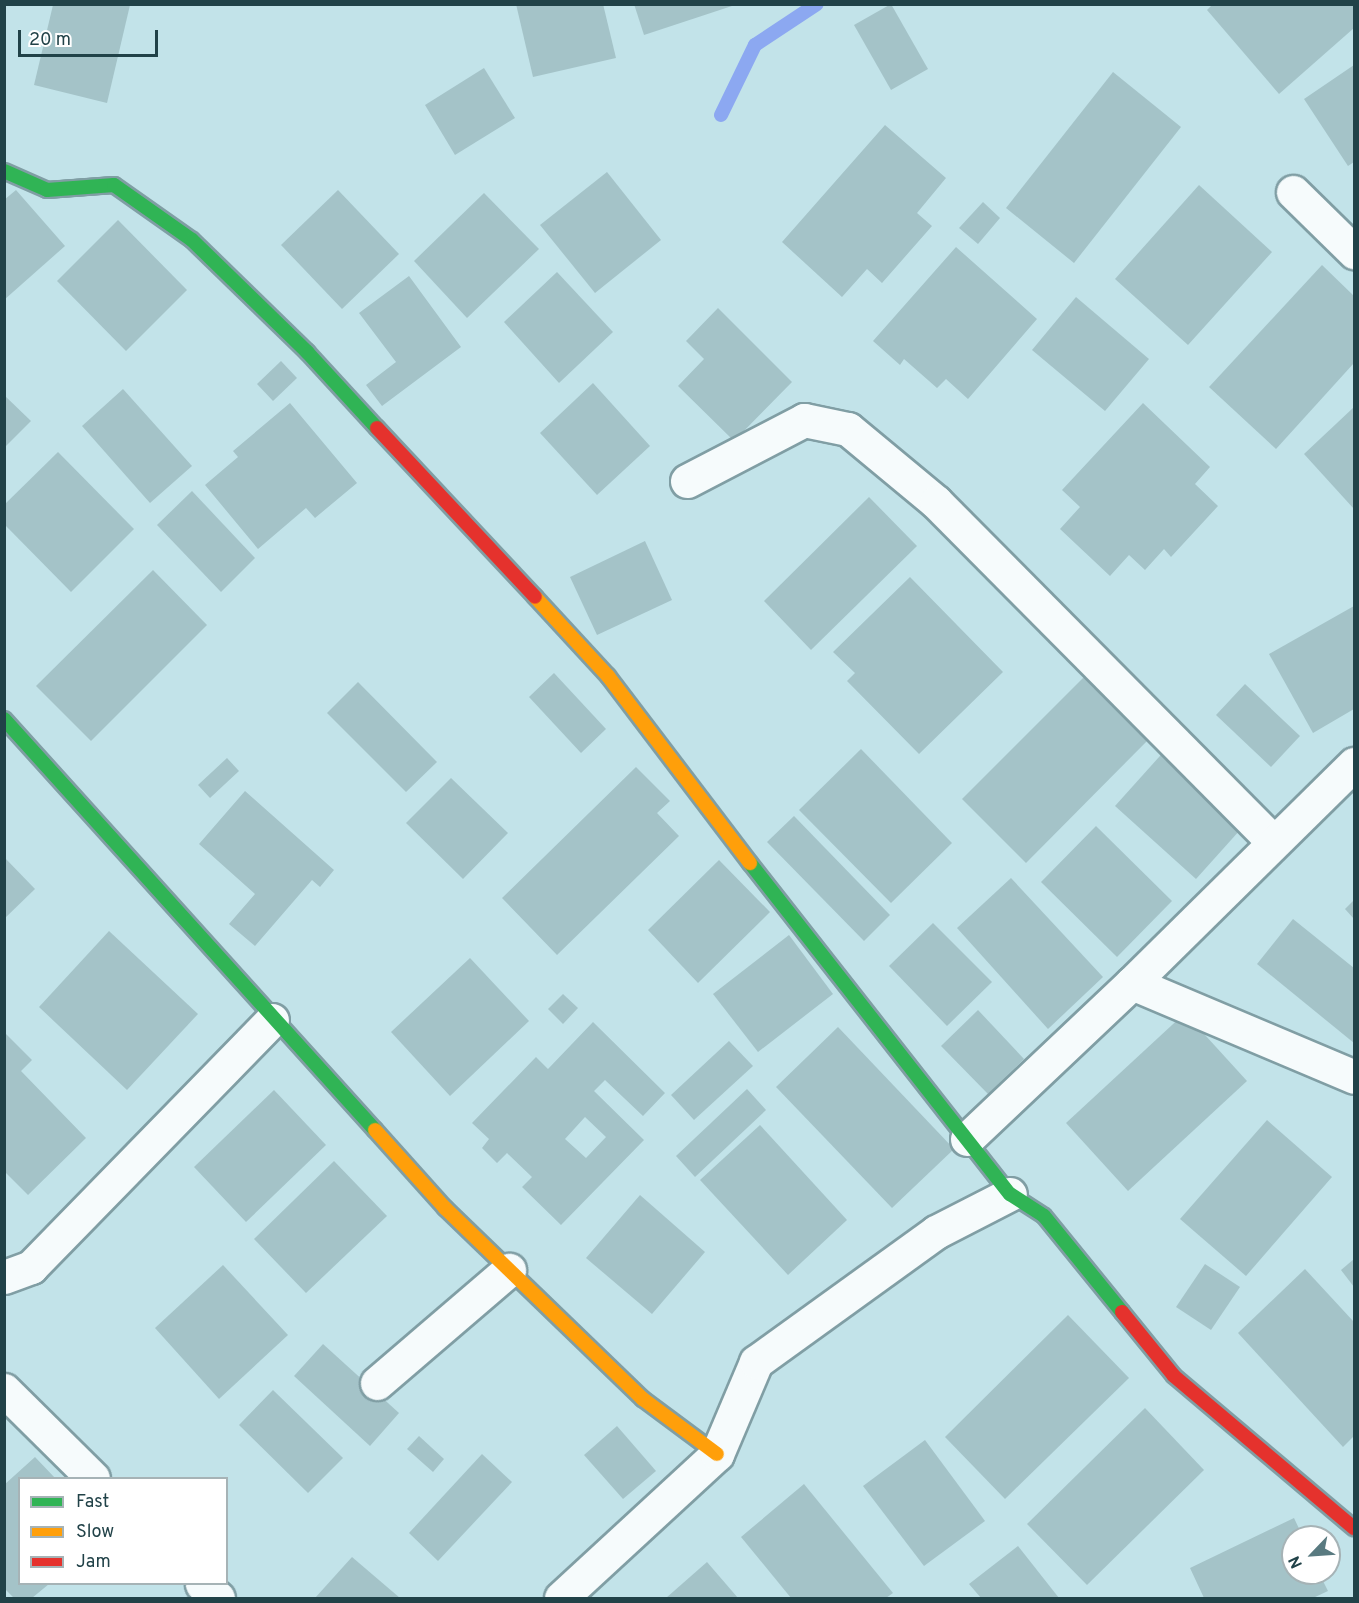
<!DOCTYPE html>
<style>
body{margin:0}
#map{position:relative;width:1359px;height:1603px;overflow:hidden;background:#c2e3e9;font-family:Overpass,sans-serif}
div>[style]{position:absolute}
.stream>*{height:14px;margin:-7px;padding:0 7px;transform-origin:7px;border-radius:7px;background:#8ca8f1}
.building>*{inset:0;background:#a4c3c8}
.roads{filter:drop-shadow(2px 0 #809ea4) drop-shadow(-2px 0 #809ea4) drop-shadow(0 2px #809ea4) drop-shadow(0 -2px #809ea4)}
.street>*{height:33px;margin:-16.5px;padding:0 16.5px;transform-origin:16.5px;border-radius:16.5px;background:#f6fbfc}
.fast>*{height:14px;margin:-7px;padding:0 7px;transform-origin:7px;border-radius:7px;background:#30b455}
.slow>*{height:14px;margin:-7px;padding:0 7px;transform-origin:7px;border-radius:7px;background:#ff9f0a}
.jam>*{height:14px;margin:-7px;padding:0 7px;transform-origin:7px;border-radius:7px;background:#e5322d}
span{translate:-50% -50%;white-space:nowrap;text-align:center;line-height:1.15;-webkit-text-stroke:4.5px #fff;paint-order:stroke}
.frame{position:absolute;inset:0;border:6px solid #214248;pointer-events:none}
.legend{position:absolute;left:18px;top:1477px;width:210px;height:108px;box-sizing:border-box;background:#fff;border:2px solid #a6b3b6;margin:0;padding:8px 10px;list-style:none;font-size:18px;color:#214248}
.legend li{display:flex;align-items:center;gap:12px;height:30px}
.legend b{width:30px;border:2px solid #a6b3b6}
.north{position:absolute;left:1281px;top:1525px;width:60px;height:60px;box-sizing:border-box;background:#fff;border:2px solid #a6b3b6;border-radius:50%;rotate:245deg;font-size:16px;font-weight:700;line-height:24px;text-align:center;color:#214248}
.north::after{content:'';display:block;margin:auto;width:21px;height:27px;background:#597a80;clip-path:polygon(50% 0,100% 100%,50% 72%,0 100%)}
.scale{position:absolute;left:18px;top:30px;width:140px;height:27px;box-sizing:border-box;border:3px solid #214248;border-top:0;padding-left:8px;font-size:18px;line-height:21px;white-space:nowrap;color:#214248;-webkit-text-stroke:4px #fff;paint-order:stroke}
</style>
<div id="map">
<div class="stream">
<i style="left:721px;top:115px;width:78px;rotate:-64.1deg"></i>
<i style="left:755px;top:45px;width:74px;rotate:-33.5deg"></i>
</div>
<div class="building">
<i style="clip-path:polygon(516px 4px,603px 4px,616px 58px,533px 77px)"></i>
<i style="clip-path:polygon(634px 4px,735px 4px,735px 5px,644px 35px)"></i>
<i style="clip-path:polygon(891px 4px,928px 69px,891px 90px,854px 25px)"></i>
<i style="clip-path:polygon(1213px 4px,1354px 4px,1354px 28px,1279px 94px,1207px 10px)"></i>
<i style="clip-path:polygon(53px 5px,130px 5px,107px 103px,34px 85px)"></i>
<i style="clip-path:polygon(1354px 65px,1354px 162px,1348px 166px,1304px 99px)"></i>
<i style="clip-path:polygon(484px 68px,515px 118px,455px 155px,425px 105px)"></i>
<i style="clip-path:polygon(1113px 72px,1181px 127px,1074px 263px,1006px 208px)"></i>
<i style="clip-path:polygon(885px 125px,946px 178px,917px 213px,932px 226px,882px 283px,867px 269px,842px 297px,782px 242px)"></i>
<i style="clip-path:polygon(607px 172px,661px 240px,595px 293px,540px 225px)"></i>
<i style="clip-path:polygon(1199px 185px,1272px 252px,1188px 345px,1115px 279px)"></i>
<i style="clip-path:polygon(16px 190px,65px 246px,4px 300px,4px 200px)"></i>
<i style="clip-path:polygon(338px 190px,399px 254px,342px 309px,281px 245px)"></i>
<i style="clip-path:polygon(484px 193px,539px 249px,467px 318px,414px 261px)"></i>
<i style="clip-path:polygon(983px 202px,1000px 218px,978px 244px,959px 228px)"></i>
<i style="clip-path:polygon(118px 220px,187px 290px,126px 351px,57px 281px)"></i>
<i style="clip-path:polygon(956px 247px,1037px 319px,968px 399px,946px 379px,937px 388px,904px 359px,900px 365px,873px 341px)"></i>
<i style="clip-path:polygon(1322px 265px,1354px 296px,1354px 363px,1276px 449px,1209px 387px)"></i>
<i style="clip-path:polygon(557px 272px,613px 332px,559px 383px,504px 322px)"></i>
<i style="clip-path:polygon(409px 276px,461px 347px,382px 406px,366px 385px,396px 362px,359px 313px)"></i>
<i style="clip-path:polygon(1076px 297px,1149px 359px,1105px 411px,1032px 350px)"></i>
<i style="clip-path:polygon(718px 308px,792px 382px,734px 441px,678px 386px,704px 359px,686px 341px)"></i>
<i style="clip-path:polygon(281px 361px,297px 378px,273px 401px,257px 384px)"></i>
<i style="clip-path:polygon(593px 383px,650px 446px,597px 495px,540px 433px)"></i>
<i style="clip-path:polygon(123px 389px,192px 466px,150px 503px,82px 426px)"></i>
<i style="clip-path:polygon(4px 395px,31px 421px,4px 448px)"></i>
<i style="clip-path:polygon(290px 403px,357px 483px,315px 518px,306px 508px,258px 549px,205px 485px,238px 457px,233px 451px)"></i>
<i style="clip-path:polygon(1143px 403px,1210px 467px,1195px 484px,1218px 506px,1171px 557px,1164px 549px,1145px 570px,1129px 555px,1110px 576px,1060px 529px,1080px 507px,1062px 490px)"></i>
<i style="clip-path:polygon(1354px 407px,1354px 509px,1304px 454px)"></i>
<i style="clip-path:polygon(58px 452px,134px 529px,71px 592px,4px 524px,4px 505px)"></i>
<i style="clip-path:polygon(192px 491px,255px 558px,221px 592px,157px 525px)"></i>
<i style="clip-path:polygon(869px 497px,917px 546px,811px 650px,764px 601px)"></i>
<i style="clip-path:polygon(645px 541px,672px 600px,597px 635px,570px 577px)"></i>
<i style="clip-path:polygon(153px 570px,207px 625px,91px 741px,36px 686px)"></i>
<i style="clip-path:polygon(910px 577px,1003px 672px,919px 754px,847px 681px,855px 673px,833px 652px)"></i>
<i style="clip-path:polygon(1354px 606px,1354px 709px,1313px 733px,1269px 654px)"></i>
<i style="clip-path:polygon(1089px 672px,1153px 735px,1026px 863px,962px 799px)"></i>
<i style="clip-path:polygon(554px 673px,606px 729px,581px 753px,529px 697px)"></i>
<i style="clip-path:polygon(358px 682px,437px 762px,406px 792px,327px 713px)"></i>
<i style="clip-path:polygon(1245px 684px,1300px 736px,1271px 767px,1216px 715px)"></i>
<i style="clip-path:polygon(1168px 747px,1249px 820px,1196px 879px,1115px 806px)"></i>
<i style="clip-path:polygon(861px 749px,952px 843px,891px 903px,799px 810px)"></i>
<i style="clip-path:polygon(227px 758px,239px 771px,210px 798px,198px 785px)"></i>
<i style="clip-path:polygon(636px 767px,670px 801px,657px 813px,679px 836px,557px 955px,502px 898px)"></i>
<i style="clip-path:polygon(451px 778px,508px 833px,463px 879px,406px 823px)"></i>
<i style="clip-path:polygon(245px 791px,334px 870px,320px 887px,312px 880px,255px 946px,229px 924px,255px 894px,199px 844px)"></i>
<i style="clip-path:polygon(794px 816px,890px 915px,864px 941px,767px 842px)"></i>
<i style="clip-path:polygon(1096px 826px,1172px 901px,1117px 957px,1041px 882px)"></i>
<i style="clip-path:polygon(4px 857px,35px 889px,4px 919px)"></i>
<i style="clip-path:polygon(719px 860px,770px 912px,698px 983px,648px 930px)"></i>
<i style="clip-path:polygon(1011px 878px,1103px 977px,1048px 1029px,957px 928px)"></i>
<i style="clip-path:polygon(1354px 900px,1354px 919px,1345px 909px)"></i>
<i style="clip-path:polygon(1293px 919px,1354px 968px,1354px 1043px,1257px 964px)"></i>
<i style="clip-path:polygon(933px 923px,992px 982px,947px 1026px,889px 966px)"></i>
<i style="clip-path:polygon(109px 931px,198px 1014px,127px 1090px,39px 1007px)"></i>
<i style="clip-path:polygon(789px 935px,833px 994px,758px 1052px,713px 994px)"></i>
<i style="clip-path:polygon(470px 958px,529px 1021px,450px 1096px,391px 1032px)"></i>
<i style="clip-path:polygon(563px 994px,578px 1008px,563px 1024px,548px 1009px)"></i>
<i style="clip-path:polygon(978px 1010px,1024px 1059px,988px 1094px,941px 1046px)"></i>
<i style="clip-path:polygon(1185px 1013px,1247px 1081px,1128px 1191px,1066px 1123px)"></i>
<i style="clip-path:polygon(evenodd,593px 1022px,665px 1093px,643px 1116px,605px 1080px,594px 1091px,644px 1140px,561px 1225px,522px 1187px,532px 1177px,507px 1153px,497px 1163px,482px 1148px,489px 1139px,472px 1123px,536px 1057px,548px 1069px,593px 1022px,585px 1117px,606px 1137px,586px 1158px,565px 1139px,585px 1117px)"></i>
<i style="clip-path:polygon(838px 1027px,954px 1149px,892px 1208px,776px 1087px)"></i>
<i style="clip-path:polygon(4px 1032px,32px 1060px,21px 1071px,86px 1138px,28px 1195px,4px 1171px)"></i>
<i style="clip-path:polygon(729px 1041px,753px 1066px,694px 1120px,671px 1095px)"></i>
<i style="clip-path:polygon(747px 1089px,766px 1110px,695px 1177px,676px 1156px)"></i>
<i style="clip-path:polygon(274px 1090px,326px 1145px,246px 1222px,194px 1167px)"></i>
<i style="clip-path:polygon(1267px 1120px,1332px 1177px,1246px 1276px,1180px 1219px)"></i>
<i style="clip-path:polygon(760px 1125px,847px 1220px,788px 1275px,700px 1180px)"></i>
<i style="clip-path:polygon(334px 1161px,387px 1216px,306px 1293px,254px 1239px)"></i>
<i style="clip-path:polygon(640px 1195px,705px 1252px,652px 1314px,586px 1258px)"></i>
<i style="clip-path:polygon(1354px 1259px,1354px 1287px,1341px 1270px)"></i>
<i style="clip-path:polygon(1205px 1264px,1240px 1287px,1211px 1330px,1176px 1307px)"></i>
<i style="clip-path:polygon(223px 1265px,288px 1335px,219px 1399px,155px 1328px)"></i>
<i style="clip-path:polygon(1305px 1269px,1354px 1322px,1354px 1436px,1343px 1447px,1238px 1333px)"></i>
<i style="clip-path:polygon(1068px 1315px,1129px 1378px,1005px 1499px,945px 1437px)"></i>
<i style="clip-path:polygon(323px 1344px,399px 1413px,370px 1446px,294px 1376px)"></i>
<i style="clip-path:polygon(273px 1390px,343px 1458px,308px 1493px,239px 1425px)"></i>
<i style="clip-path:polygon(1145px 1408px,1204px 1470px,1087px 1585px,1027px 1524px)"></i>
<i style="clip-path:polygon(617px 1426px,656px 1471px,623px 1499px,584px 1455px)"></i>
<i style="clip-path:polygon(419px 1436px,444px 1459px,433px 1472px,407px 1449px)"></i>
<i style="clip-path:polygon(925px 1440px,985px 1521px,924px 1566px,863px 1486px)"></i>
<i style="clip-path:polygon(482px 1454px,512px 1482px,438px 1561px,409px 1533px)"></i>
<i style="clip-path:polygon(35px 1457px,55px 1478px,20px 1478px,20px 1584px,49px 1584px,32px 1598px,14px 1598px,4px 1588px,4px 1485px)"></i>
<i style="clip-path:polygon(804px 1484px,893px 1593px,886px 1598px,791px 1598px,741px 1537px)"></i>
<i style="clip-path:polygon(1294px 1518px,1303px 1537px,1293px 1537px,1293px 1573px,1319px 1573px,1328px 1591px,1313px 1598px,1204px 1598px,1190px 1568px)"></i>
<i style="clip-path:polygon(1018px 1546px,1059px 1598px,981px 1598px,969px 1584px)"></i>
<i style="clip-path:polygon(352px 1557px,400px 1598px,315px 1598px)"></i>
<i style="clip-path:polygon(707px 1562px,738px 1598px,666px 1598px)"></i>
</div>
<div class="roads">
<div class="street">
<i style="left:1293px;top:192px;width:86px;rotate:44.5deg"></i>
<i style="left:687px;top:481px;width:132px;rotate:-27.5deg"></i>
<i style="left:804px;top:420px;width:45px;rotate:11.6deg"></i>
<i style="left:848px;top:429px;width:114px;rotate:39.7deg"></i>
<i style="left:936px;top:502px;width:479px;rotate:45.2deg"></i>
<i style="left:1132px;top:983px;width:312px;rotate:-44.6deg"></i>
<i style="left:967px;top:1139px;width:227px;rotate:-43.4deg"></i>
<i style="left:1132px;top:983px;width:241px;rotate:22.9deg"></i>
<i style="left:4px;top:1277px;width:29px;rotate:-20deg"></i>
<i style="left:31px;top:1267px;width:345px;rotate:-45.7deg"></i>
<i style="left:377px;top:1383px;width:174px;rotate:-40.6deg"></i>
<i style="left:4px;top:1390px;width:125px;rotate:44.7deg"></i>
<i style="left:202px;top:1584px;width:21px;rotate:41deg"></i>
<i style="left:561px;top:1598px;width:212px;rotate:-42.7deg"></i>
<i style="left:717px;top:1454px;width:100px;rotate:-67deg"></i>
<i style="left:756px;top:1362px;width:222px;rotate:-35.8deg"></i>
<i style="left:936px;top:1232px;width:83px;rotate:-27.2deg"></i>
</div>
<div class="fast">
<i style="left:4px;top:171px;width:47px;rotate:23.8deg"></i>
<i style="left:47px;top:190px;width:67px;rotate:-4.3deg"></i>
<i style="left:114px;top:185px;width:95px;rotate:35.2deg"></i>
<i style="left:192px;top:240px;width:161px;rotate:44.2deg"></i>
<i style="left:307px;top:352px;width:103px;rotate:47.4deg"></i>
<i style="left:4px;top:719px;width:554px;rotate:47.93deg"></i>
<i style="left:750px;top:863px;width:421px;rotate:51.9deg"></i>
<i style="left:1010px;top:1194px;width:40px;rotate:32.9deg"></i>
<i style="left:1044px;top:1216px;width:124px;rotate:50.9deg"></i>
</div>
<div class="slow">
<i style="left:535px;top:597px;width:108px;rotate:47.3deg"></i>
<i style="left:608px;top:676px;width:235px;rotate:52.8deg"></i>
<i style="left:375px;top:1130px;width:105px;rotate:48.1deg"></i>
<i style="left:445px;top:1208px;width:275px;rotate:44deg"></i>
<i style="left:643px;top:1399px;width:92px;rotate:36.6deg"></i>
</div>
<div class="jam">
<i style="left:377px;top:428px;width:231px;rotate:46.9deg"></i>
<i style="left:1122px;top:1312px;width:82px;rotate:50.9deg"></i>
<i style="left:1174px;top:1376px;width:236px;rotate:40.2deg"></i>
</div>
</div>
<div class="frame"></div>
<ul class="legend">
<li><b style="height:8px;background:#30b455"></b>Fast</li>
<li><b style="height:8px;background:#ff9f0a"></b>Slow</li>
<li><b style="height:8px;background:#e5322d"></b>Jam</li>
</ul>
<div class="north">N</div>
<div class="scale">20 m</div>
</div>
